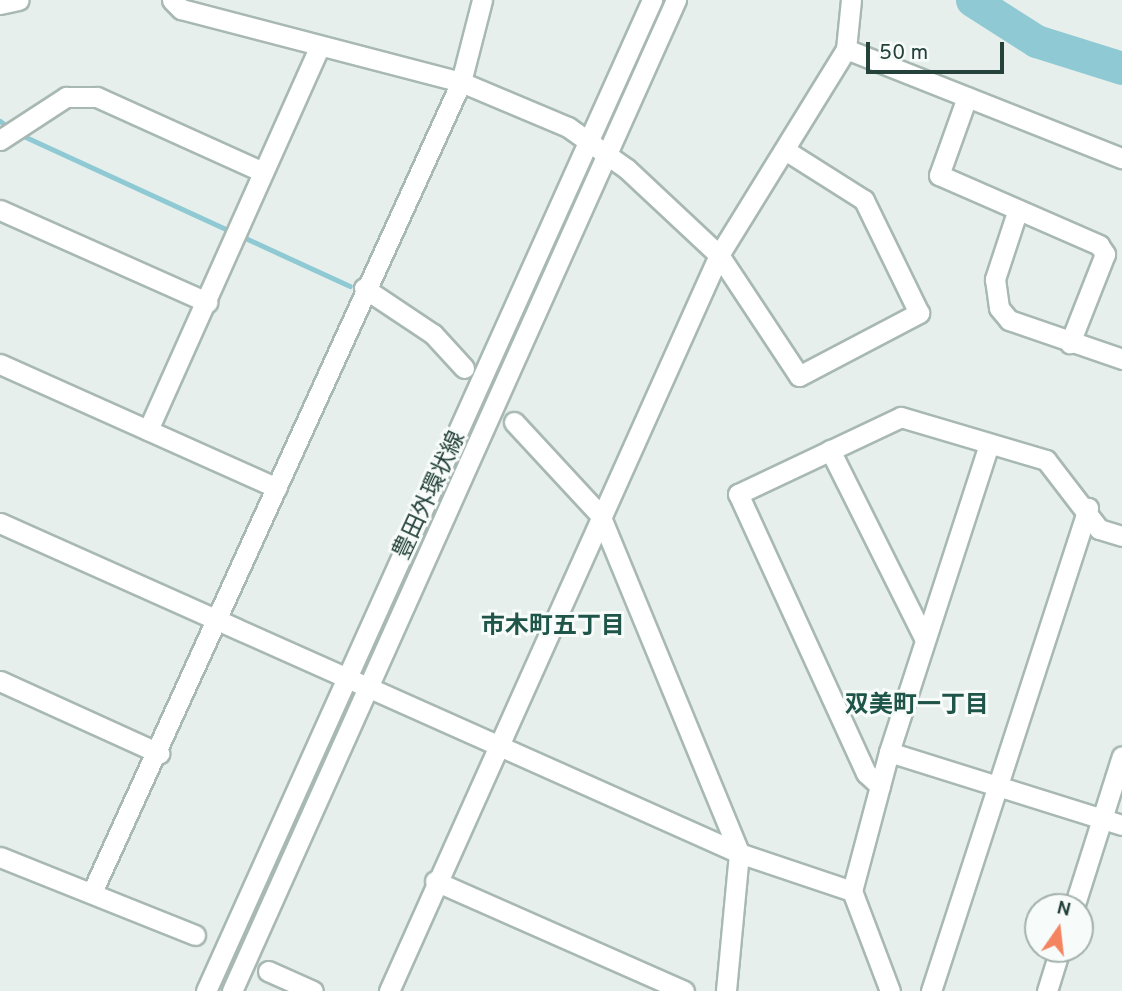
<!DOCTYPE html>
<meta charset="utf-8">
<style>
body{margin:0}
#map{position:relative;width:1122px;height:991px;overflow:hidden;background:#e6efeb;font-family:Overpass,"Noto Sans JP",sans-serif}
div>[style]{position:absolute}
.stream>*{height:5px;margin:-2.5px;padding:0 2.5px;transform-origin:2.5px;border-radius:2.5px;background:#8ec9d4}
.river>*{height:33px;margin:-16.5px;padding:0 16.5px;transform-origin:16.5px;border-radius:16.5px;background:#8ec9d4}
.roads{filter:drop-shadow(2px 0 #a8b8b2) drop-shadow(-2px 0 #a8b8b2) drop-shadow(0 2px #a8b8b2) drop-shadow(0 -2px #a8b8b2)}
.minor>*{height:19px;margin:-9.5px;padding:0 9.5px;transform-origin:9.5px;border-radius:9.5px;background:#fff}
span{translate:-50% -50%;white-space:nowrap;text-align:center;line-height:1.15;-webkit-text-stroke:6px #f7fbf9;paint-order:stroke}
.street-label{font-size:23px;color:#24423a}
.neighbourhood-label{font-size:24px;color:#1f5548;font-weight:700}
.north{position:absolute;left:1024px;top:893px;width:70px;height:70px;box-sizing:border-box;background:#f7fbf9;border:2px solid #a3b1ad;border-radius:50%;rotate:14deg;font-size:19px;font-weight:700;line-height:28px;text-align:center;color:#24423a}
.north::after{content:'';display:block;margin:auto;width:24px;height:32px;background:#f4845f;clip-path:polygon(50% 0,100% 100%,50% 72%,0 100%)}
.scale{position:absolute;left:866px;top:42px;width:138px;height:32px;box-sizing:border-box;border:4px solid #24423a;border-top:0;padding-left:9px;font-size:21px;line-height:24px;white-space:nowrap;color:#24423a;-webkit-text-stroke:5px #f7fbf9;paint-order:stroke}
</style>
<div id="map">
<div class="stream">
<i style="left:0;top:121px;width:13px;rotate:39deg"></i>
<i style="left:19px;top:134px;width:364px;rotate:24.7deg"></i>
</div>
<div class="river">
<i style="left:972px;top:0;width:76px;rotate:32.6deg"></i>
<i style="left:1036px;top:41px;width:90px;rotate:17.4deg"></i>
</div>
<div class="roads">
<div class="minor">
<i style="left:172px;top:0;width:13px;rotate:45deg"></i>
<i style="left:181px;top:9px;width:289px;rotate:14.6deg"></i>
<i style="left:461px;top:82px;width:116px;rotate:22.8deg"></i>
<i style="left:568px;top:127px;width:72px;rotate:35.4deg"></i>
<i style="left:627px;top:169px;width:126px;rotate:43.1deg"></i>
<i style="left:719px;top:255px;width:145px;rotate:56.5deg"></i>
<i style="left:799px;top:376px;width:136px;rotate:-27.7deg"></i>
<i style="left:919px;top:313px;width:126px;rotate:-116deg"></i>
<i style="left:864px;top:200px;width:93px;rotate:-147.7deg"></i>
<i style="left:0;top:4px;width:19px;rotate:-12deg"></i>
<i style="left:846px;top:49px;width:297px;rotate:21.6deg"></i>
<i style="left:967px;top:97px;width:83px;rotate:109.7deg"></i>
<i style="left:939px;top:175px;width:175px;rotate:23.6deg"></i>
<i style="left:1099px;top:245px;width:11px;rotate:56deg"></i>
<i style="left:1105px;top:254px;width:96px;rotate:111.5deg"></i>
<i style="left:0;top:140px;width:79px;rotate:-33.1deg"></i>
<i style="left:66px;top:97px;width:31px"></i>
<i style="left:97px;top:97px;width:182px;rotate:24.3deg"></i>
<i style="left:0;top:210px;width:227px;rotate:24deg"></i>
<i style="left:1017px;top:212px;width:71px;rotate:108.2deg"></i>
<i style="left:995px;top:279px;width:29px;rotate:82deg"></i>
<i style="left:999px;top:308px;width:16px;rotate:50deg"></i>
<i style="left:1009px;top:320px;width:120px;rotate:19deg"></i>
<i style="left:364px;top:288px;width:83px;rotate:33.7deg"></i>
<i style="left:433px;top:334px;width:46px;rotate:47.6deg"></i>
<i style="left:0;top:364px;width:303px;rotate:24.1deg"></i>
<i style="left:514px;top:422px;width:127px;rotate:47.2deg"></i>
<i style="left:600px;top:515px;width:365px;rotate:67.6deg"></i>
<i style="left:739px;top:853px;width:139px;rotate:95.4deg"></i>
<i style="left:148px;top:430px;width:419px;rotate:-65.9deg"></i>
<i style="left:830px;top:450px;width:210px;rotate:63.4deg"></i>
<i style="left:0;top:523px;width:809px;rotate:24.06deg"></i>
<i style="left:739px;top:853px;width:119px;rotate:18.6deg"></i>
<i style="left:0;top:681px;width:175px;rotate:24.4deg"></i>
<i style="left:889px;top:752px;width:244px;rotate:17.4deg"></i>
<i style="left:880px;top:786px;width:19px;rotate:-137deg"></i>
<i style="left:866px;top:773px;width:307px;rotate:-114.6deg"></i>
<i style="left:738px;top:494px;width:180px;rotate:-25.3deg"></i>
<i style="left:901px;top:417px;width:151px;rotate:16.5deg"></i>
<i style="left:1046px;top:460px;width:87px;rotate:52.5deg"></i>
<i style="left:1099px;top:529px;width:24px;rotate:17deg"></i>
<i style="left:0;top:857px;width:210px;rotate:21.8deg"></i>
<i style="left:435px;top:881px;width:272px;rotate:23.8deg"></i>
<i style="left:93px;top:890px;width:888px;rotate:-65.51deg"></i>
<i style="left:461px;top:82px;width:85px;rotate:-75.6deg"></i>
<i style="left:1074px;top:907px;width:158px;rotate:-72.4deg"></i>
<i style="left:268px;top:971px;width:49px;rotate:24deg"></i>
<i style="left:206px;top:991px;width:1087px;rotate:-65.77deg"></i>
<i style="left:232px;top:991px;width:1086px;rotate:-65.87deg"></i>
<i style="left:389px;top:991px;width:807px;rotate:-65.85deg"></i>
<i style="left:719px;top:255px;width:242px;rotate:-58.3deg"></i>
<i style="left:846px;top:49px;width:49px;rotate:-84.2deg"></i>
<i style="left:890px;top:991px;width:107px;rotate:-110.8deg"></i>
<i style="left:852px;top:891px;width:144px;rotate:-75.1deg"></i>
<i style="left:889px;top:752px;width:324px;rotate:-72deg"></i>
<i style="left:931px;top:991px;width:508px;rotate:-71.99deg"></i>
<i style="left:1047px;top:991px;width:44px;rotate:-72.8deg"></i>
</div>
</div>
<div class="street-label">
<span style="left:431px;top:496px;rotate:-65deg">豊田外環状線</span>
</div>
<div class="neighbourhood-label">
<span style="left:553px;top:628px">市木町五丁目</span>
<span style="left:917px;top:707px">双美町一丁目</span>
</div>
<div class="north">N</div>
<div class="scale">50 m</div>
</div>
